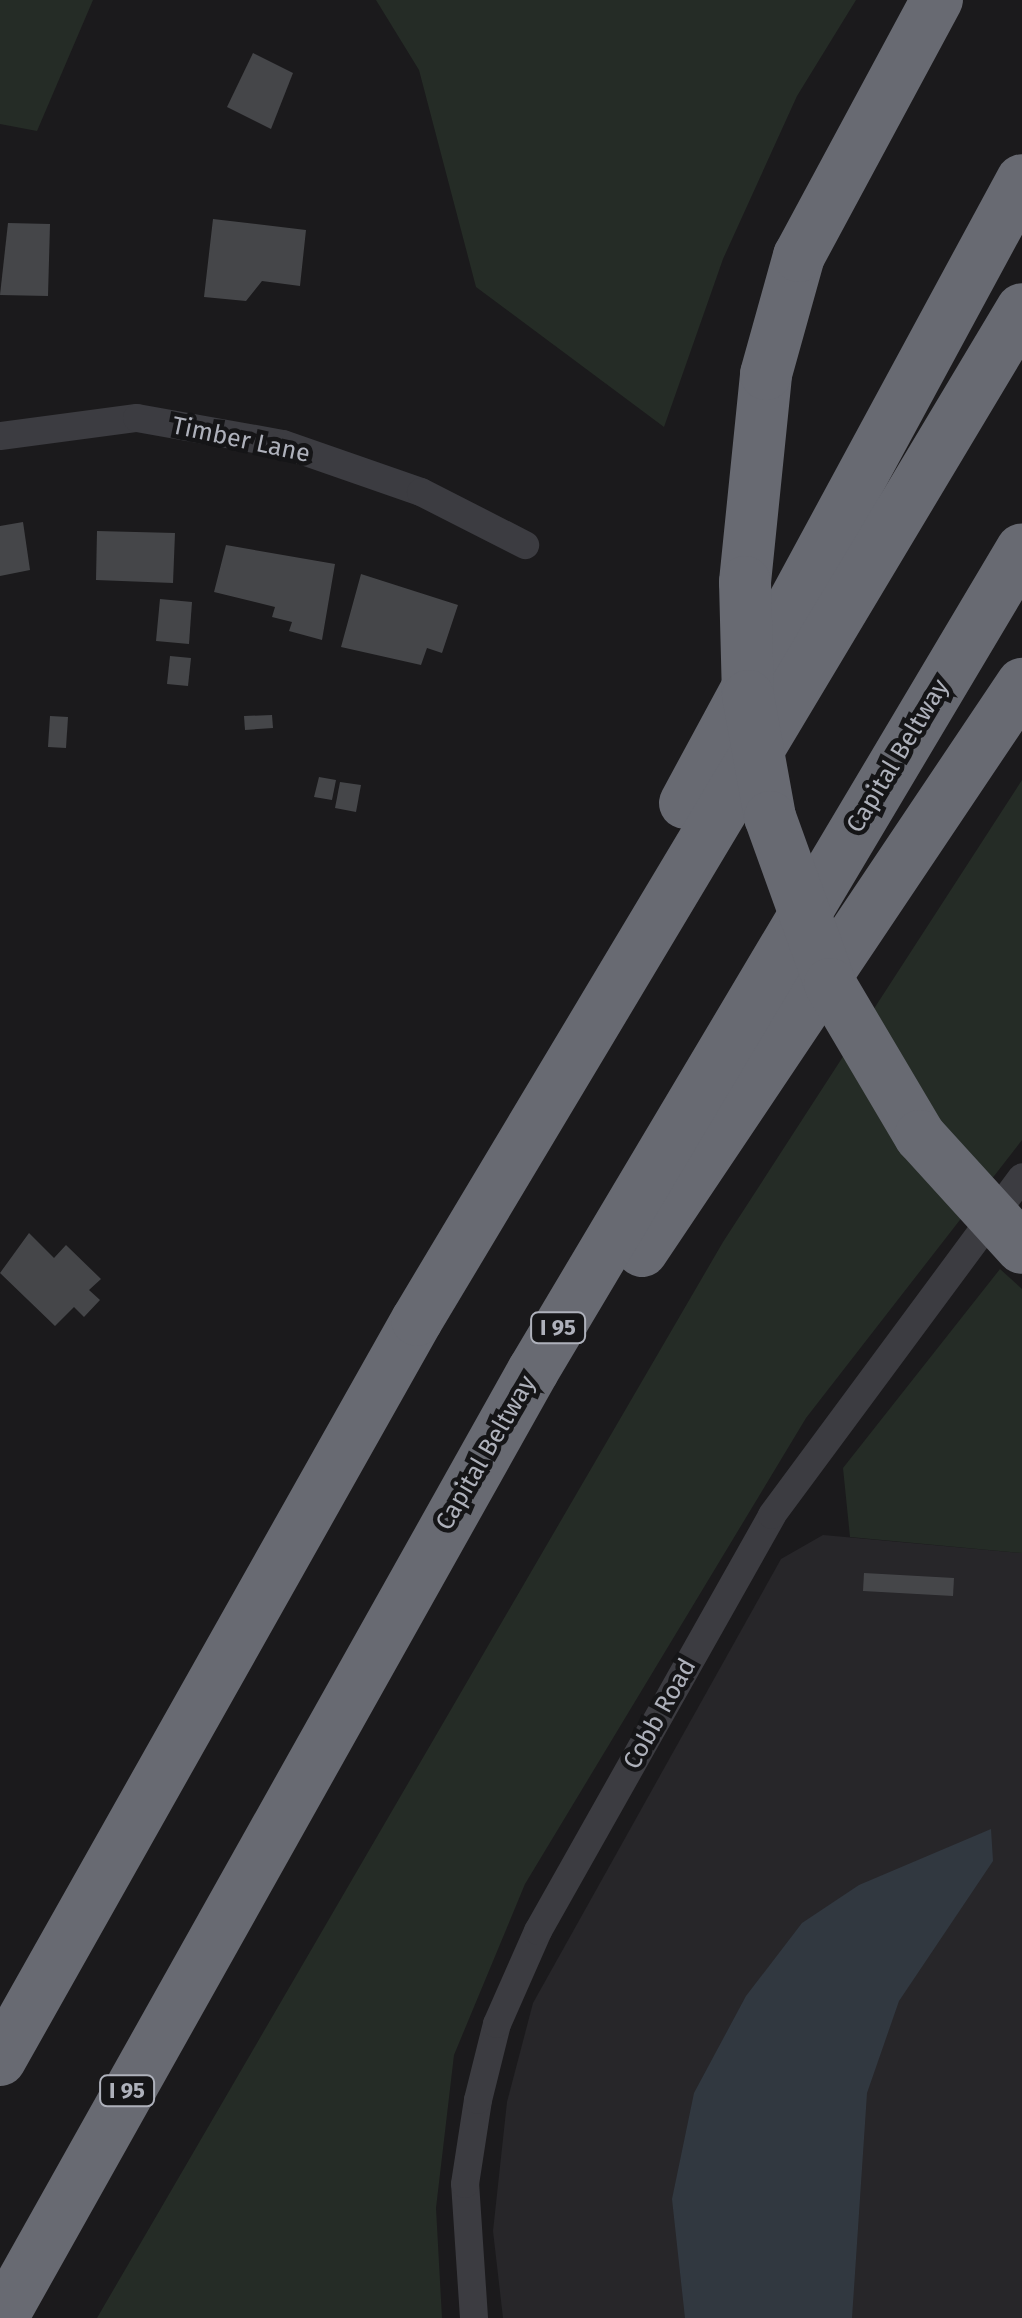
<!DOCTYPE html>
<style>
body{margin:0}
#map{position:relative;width:1022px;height:2318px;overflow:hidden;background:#1b1a1c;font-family:"Fira Sans",sans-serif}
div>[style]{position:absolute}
.built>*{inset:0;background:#272629}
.green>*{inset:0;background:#252c26}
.water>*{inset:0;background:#313840}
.building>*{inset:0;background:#454649}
.street>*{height:28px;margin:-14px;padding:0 14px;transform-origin:14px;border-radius:14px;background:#3c3c41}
.highway>*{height:52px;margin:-26px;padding:0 26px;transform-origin:26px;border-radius:26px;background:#686a72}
.highway-bridge>*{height:52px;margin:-26px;padding:0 26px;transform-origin:26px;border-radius:26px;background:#686a72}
span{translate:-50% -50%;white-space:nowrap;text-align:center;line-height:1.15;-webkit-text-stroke:9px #151517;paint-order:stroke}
.shield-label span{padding:2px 8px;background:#151517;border:2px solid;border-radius:8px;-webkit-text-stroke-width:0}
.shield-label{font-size:22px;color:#aeb1bb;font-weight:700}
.street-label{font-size:25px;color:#aeb1bb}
</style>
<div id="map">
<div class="built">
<i style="clip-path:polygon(823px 1535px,1022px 1553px,1022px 2318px,503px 2318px,493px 2231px,507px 2102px,533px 2003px,781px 1559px)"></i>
</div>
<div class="green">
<i style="clip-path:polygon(0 0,93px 0,37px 131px,0 124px)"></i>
<i style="clip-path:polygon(376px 0,856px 0,797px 96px,723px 259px,664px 427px,476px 287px,419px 70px)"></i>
<i style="clip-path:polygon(1022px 780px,1022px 1140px,806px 1418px,525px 1884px,454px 2055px,436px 2208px,442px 2318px,97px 2318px,723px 1242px)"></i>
<i style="clip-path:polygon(1000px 1269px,1022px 1289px,1022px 1553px,850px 1537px,843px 1468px)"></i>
</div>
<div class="water">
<i style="clip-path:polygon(991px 1829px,993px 1861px,899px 2001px,867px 2093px,852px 2318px,685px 2318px,672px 2199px,694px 2093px,746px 1996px,802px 1923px,859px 1885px)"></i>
</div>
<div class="building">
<i style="clip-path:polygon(253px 53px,293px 73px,271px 129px,227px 107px)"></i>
<i style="clip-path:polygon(213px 219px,306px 230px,300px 286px,262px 281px,246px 301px,204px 297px)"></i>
<i style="clip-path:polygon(8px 223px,50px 224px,48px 296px,0 295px)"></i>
<i style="clip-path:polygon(23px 522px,30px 570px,0 576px,0 526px)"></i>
<i style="clip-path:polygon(97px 531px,175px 533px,173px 583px,96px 580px)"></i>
<i style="clip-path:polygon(226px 545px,335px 564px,322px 640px,289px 631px,292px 622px,272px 617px,275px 607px,214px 592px)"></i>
<i style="clip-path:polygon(361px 574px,458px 605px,442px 653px,427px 648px,421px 665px,341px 647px)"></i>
<i style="clip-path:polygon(160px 599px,192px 602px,189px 644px,156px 641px)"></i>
<i style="clip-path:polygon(170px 656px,191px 658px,188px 686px,167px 684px)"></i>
<i style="clip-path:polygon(272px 715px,273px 728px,245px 730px,244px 716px)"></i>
<i style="clip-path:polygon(50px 716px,68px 717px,66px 748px,48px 747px)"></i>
<i style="clip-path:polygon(319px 777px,336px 780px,332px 800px,314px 797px)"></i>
<i style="clip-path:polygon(340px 782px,361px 785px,356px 812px,335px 808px)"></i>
<i style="clip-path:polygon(29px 1233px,54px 1258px,66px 1245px,101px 1279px,89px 1290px,100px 1300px,84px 1317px,74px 1307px,55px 1326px,0 1273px)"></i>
<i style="clip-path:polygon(864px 1573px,954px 1578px,953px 1596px,863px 1591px)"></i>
</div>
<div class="street">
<i style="left:0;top:436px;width:138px;rotate:-7.5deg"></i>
<i style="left:137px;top:418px;width:148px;rotate:10.1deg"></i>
<i style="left:283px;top:444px;width:146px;rotate:19.2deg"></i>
<i style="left:421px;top:492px;width:117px;rotate:27deg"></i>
<i style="left:474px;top:2318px;width:134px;rotate:-93.8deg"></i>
<i style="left:465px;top:2184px;width:85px;rotate:-81.2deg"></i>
<i style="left:478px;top:2100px;width:78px;rotate:-76deg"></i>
<i style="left:497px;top:2024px;width:102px;rotate:-66.2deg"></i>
<i style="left:538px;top:1931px;width:477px;rotate:-60.6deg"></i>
<i style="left:772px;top:1515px;width:420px;rotate:-53.5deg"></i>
</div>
<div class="highway">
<i style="left:745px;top:582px;width:209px;rotate:-84.2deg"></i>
<i style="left:766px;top:374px;width:123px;rotate:-74.4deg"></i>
<i style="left:799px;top:256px;width:291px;rotate:-61.7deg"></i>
<i style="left:685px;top:803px;width:708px;rotate:-61.59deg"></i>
<i style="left:642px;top:1251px;width:683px;rotate:-56.17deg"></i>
<i style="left:0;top:2060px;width:849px;rotate:-60.6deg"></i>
<i style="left:417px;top:1320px;width:1178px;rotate:-59.1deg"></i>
<i style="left:2px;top:2318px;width:1086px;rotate:-60.72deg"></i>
<i style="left:533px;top:1371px;width:956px;rotate:-59.25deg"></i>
</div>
<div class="highway-bridge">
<i style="left:745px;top:582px;width:114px;rotate:88.5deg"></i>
<i style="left:748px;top:696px;width:123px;rotate:79.7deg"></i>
<i style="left:770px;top:817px;width:177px;rotate:70.2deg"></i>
<i style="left:830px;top:984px;width:177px;rotate:59.4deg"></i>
<i style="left:920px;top:1136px;width:151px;rotate:47.7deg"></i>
</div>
<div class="shield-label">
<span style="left:558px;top:1328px">I 95</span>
<span style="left:127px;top:2091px">I 95</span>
</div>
<div class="street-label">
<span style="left:241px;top:440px;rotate:12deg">Timber Lane</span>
<span style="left:898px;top:756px;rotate:-59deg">Capital Beltway</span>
<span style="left:486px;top:1453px;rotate:-60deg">Capital Beltway</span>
<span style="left:660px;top:1714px;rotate:-61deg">Cobb Road</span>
</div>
</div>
